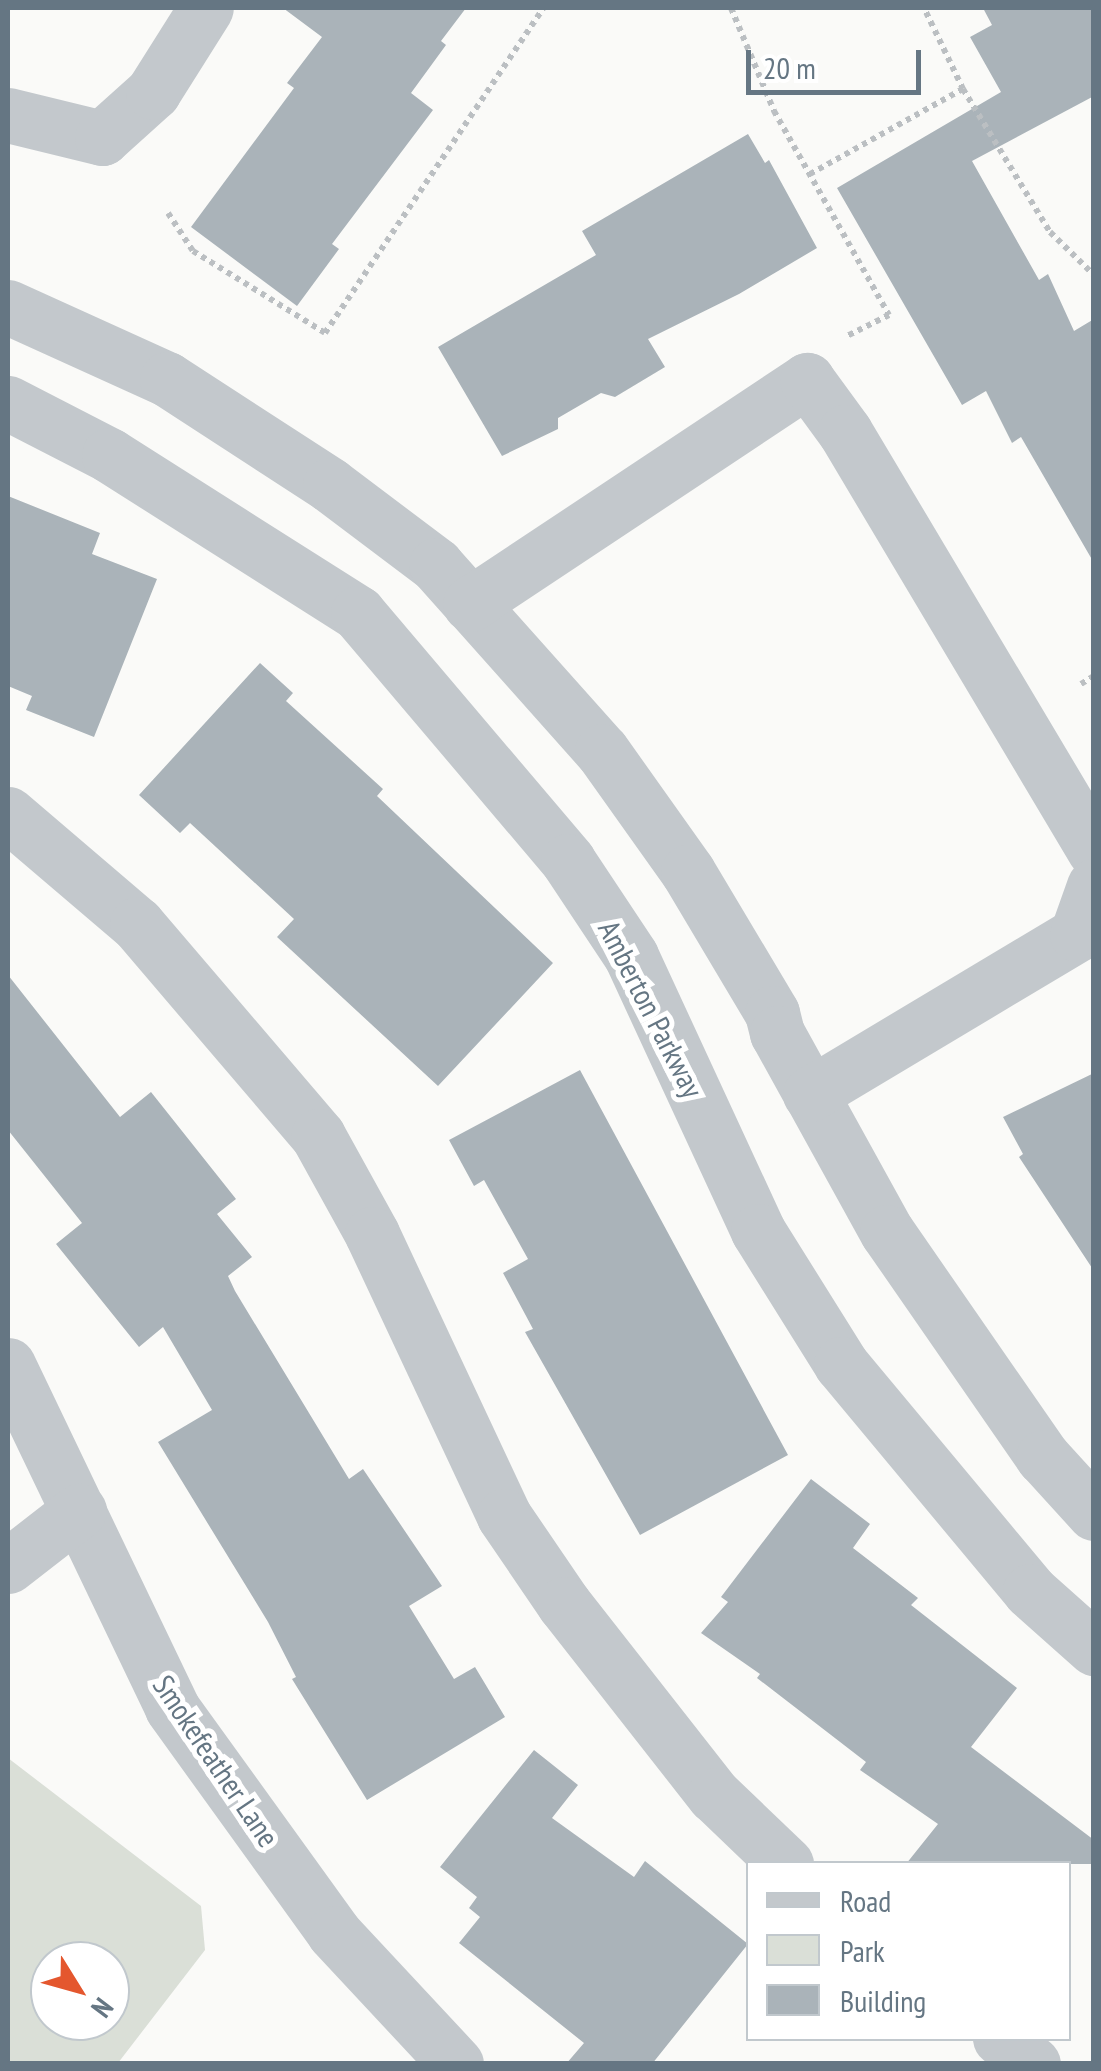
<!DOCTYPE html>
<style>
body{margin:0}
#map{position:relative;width:1101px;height:2071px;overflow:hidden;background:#fafaf8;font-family:"PT Sans Narrow",sans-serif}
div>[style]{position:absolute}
.green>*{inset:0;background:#dadfd7}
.building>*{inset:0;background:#aab3b9}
.path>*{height:6px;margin-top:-3px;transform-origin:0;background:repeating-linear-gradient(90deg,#bbbfc2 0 5px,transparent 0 10px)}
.minor>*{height:55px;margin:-27.5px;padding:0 27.5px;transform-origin:27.5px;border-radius:27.5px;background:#c3c8cc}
span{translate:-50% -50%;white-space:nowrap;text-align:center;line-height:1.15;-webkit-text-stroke:10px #fff;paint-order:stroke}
.street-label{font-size:30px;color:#657683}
.frame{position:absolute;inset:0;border:10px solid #657683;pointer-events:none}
.legend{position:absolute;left:746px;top:1861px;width:325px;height:180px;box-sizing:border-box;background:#fff;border:2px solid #c1c8cd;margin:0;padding:12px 18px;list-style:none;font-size:30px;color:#657683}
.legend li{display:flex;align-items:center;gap:20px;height:50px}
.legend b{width:50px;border:2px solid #c1c8cd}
.north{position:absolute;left:30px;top:1941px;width:100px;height:100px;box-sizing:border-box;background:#fff;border:2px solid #c1c8cd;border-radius:50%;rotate:127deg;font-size:28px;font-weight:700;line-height:40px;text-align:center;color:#657683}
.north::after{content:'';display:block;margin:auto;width:35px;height:45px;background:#e4572e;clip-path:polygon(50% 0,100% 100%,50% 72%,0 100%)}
.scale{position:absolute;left:746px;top:50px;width:175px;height:45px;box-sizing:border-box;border:5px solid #657683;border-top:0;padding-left:12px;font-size:30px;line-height:35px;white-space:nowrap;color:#657683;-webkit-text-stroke:8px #fff;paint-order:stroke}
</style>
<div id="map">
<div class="green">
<i style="clip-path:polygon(evenodd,8px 1758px,201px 1906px,205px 1950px,118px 2063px,8px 2063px,8px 1758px,50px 1961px,110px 1961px,110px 2021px,50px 2021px,50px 1961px)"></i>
</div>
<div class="building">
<i style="clip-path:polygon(283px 8px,466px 8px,441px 41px,446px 45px,411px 93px,433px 110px,332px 244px,339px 249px,297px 306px,191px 227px,294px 88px,287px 83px,322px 37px)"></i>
<i style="clip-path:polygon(983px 8px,1094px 8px,1094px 96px,972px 161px,1039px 280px,1048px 274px,1074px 331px,1094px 319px,1094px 563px,1021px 437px,1012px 443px,986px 391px,962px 405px,837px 188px,1001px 92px,970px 37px,992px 25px)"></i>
<i style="clip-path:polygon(748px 134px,765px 163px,769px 160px,817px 248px,739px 294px,648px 339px,665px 367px,615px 397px,601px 393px,558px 418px,558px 429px,502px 456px,438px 347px,596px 255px,582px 231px)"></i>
<i style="clip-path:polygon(8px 496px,100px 533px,92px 554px,157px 579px,94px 737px,26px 710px,32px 696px,8px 686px)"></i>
<i style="clip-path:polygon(260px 663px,293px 693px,286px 701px,383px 789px,377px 796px,553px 963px,438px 1086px,277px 937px,294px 919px,190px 823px,180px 833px,139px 795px)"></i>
<i style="clip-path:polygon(8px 975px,120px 1117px,151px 1092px,236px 1199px,217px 1214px,252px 1257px,228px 1276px,235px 1291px,349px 1479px,363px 1469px,442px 1586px,409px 1606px,454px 1679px,475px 1667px,505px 1717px,367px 1800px,292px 1679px,296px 1677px,268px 1622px,158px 1442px,212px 1410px,163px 1327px,139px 1347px,56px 1244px,82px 1223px,8px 1130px)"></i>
<i style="clip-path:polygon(580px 1070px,788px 1455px,640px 1535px,525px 1332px,533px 1329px,503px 1273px,528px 1259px,484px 1180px,474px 1186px,449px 1140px)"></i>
<i style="clip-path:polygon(1094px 1073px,1094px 1271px,1019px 1157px,1023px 1154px,1003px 1117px)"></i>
<i style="clip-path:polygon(811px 1479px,870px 1524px,853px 1548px,918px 1598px,911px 1605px,1017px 1688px,971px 1747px,1094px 1840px,1094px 1864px,906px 1864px,938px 1824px,860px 1770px,866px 1762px,757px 1678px,760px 1674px,701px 1633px,728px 1602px,721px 1597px)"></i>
<i style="clip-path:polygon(534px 1750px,578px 1785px,552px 1818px,634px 1877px,645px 1861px,748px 1944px,652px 2064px,566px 2064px,584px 2043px,459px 1943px,480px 1917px,469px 1908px,477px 1897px,440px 1867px)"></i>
</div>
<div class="path">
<i style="left:731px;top:8px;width:112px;rotate:67.3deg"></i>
<i style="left:774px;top:111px;width:234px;rotate:60.6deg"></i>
<i style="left:889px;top:315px;width:49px;rotate:153.4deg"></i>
<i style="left:963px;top:89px;width:167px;rotate:58.7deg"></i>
<i style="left:1050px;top:232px;width:62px;rotate:44.3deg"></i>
<i style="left:810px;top:174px;width:175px;rotate:-29.1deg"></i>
<i style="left:963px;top:89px;width:90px;rotate:-115.7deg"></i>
<i style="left:168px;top:213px;width:45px;rotate:56.7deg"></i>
<i style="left:193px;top:251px;width:155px;rotate:31.8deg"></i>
<i style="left:325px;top:333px;width:391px;rotate:-56.1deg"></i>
<i style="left:1081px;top:684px;width:15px;rotate:-32deg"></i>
</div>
<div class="minor">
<i style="left:8px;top:115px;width:97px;rotate:13.7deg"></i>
<i style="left:102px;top:138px;width:69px;rotate:-42deg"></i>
<i style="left:153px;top:92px;width:99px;rotate:-57.8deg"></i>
<i style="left:8px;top:307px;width:175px;rotate:24.4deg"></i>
<i style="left:167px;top:379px;width:194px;rotate:33deg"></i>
<i style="left:330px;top:485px;width:133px;rotate:37deg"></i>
<i style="left:436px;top:565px;width:249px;rotate:48.3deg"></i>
<i style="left:602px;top:751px;width:148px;rotate:54.6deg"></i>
<i style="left:688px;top:872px;width:164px;rotate:59.2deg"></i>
<i style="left:772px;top:1013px;width:21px;rotate:76deg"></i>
<i style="left:777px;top:1033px;width:227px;rotate:61.1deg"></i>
<i style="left:887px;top:1232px;width:274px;rotate:55.3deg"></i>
<i style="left:1043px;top:1457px;width:76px;rotate:47.7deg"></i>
<i style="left:8px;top:403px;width:114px;rotate:27.2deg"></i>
<i style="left:109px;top:455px;width:295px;rotate:32.4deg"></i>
<i style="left:358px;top:613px;width:325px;rotate:49.7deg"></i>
<i style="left:568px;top:861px;width:114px;rotate:56.4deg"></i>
<i style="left:631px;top:956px;width:303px;rotate:65.2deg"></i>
<i style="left:758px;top:1231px;width:157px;rotate:58deg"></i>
<i style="left:841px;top:1364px;width:295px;rotate:50.2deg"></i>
<i style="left:1030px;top:1591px;width:86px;rotate:41.7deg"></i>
<i style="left:470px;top:604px;width:405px;rotate:-33.6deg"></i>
<i style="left:807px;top:380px;width:64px;rotate:53.8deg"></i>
<i style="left:845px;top:432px;width:487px;rotate:59.2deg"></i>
<i style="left:8px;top:814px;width:170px;rotate:40.5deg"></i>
<i style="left:137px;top:924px;width:279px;rotate:49.5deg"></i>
<i style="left:318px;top:1136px;width:112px;rotate:61.1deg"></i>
<i style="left:372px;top:1234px;width:311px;rotate:64.9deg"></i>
<i style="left:504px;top:1516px;width:107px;rotate:55.7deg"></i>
<i style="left:564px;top:1604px;width:243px;rotate:51.9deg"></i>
<i style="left:714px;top:1795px;width:100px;rotate:43.8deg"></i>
<i style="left:810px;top:1094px;width:311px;rotate:-30.9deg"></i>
<i style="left:1077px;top:934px;width:51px;rotate:-70.5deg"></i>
<i style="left:8px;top:1365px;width:380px;rotate:64.4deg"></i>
<i style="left:172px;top:1708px;width:277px;rotate:54.2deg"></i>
<i style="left:334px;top:1933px;width:179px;rotate:47deg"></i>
<i style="left:8px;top:1566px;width:90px;rotate:-37.8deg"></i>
<i style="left:1000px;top:2038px;width:42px;rotate:38.2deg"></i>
</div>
<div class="street-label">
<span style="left:651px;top:1009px;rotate:63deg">Amberton Parkway</span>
<span style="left:216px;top:1761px;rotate:56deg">Smokefeather Lane</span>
</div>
<div class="frame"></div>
<ul class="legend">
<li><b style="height:12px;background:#c3c8cc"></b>Road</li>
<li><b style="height:28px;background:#dadfd7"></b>Park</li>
<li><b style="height:28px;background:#aab3b9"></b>Building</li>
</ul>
<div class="north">N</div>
<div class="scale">20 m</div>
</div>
